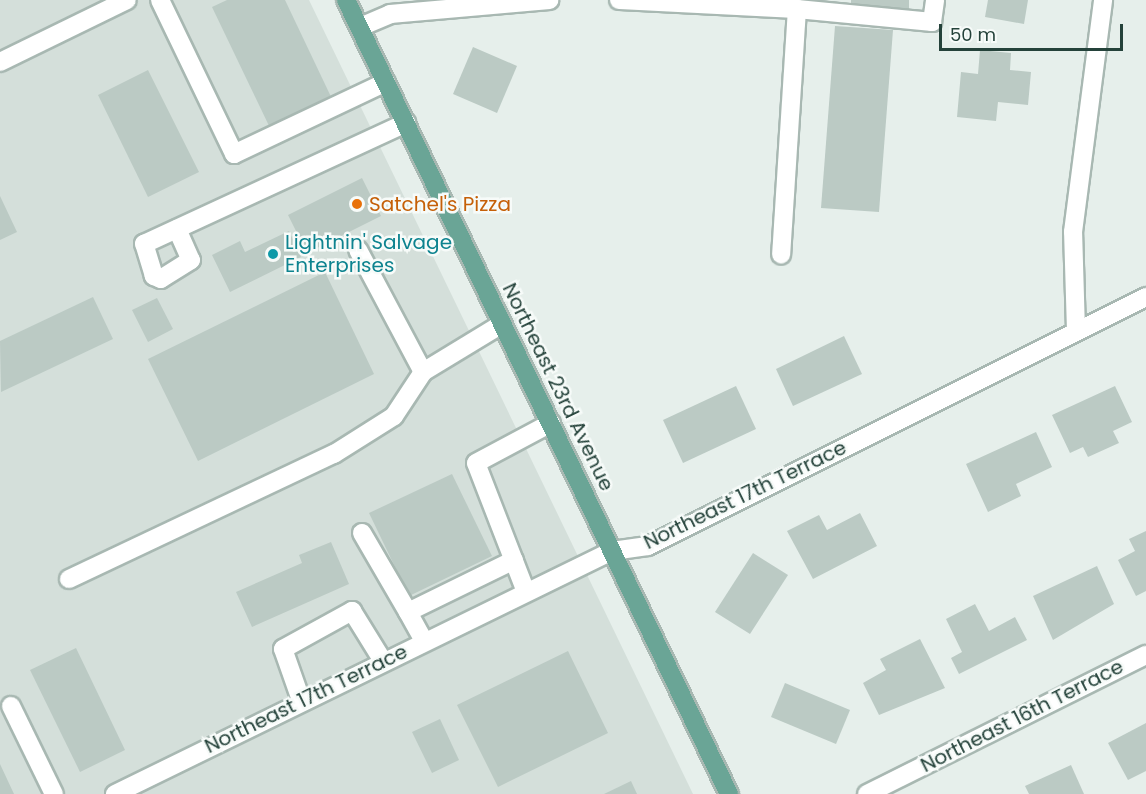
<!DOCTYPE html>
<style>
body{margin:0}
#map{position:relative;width:1146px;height:794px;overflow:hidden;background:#e6efeb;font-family:Poppins,sans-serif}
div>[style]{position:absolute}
.built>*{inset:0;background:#d4dfda}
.building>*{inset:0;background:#bbcac4}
.roads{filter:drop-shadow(2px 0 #a8b8b2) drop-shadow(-2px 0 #a8b8b2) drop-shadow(0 2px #a8b8b2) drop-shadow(0 -2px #a8b8b2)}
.minor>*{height:18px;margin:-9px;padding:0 9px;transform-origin:9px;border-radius:9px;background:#fff}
.major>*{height:18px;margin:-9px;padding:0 9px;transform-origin:9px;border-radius:9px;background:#6aa596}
.dots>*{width:16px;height:16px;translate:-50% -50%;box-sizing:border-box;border:3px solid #f7fbf9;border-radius:50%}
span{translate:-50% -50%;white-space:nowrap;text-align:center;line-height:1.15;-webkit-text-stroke:5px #f7fbf9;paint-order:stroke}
.food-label{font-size:20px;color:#c56008}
.left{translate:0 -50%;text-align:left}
.culture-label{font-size:20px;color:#0d838f}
.street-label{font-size:20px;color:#24423a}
.scale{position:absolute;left:939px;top:24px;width:184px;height:27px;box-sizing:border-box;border:3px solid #24423a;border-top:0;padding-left:8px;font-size:18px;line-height:21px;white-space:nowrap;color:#24423a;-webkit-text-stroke:4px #f7fbf9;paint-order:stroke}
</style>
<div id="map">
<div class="built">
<i style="clip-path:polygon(0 0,309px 0,693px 794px,0 794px)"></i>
</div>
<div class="building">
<i style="clip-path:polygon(227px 0,285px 0,333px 101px,271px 130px,212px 7px)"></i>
<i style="clip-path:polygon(851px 0,909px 0,909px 9px,851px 4px)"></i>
<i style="clip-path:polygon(988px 0,1028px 0,1024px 24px,985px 17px)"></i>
<i style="clip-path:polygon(835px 26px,893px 30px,879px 212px,821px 208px)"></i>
<i style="clip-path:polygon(473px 47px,517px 66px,497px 113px,453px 94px)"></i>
<i style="clip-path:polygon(980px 50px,1011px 53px,1010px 70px,1031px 72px,1028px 105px,998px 102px,996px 121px,957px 117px,961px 72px,978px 74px)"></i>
<i style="clip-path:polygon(148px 70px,199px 172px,148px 197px,98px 95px)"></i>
<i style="clip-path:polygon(362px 178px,381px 216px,307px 253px,288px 215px)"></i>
<i style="clip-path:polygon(0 196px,17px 232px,0 240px)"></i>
<i style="clip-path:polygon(289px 231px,301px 257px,230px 292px,212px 255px,240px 241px,245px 252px)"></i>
<i style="clip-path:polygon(325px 272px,374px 374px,198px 461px,148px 359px)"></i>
<i style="clip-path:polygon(93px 297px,113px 339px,1px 392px,0 341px)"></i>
<i style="clip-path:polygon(157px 298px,173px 329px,148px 342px,132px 310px)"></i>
<i style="clip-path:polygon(844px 336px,862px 374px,793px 406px,776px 369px)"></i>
<i style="clip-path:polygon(736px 386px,756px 429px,683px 463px,663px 420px)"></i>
<i style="clip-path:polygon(1115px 386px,1132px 422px,1113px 431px,1119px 443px,1088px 457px,1083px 447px,1070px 453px,1052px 415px)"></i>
<i style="clip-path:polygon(1036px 432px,1052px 467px,1016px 484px,1021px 496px,988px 512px,966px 464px)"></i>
<i style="clip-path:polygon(452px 474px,492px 556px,409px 596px,369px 513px)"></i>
<i style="clip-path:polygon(860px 513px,877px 546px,813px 579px,787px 531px,819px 515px,827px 530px)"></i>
<i style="clip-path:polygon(1146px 531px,1146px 591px,1136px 596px,1118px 560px,1135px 551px,1129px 539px)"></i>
<i style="clip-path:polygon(331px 542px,349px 584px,252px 627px,236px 592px,302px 563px,299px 555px)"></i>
<i style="clip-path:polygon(753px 553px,788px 575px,750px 634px,715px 612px)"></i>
<i style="clip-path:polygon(1097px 566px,1114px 604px,1053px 640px,1033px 596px)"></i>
<i style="clip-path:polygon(975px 604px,989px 631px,1015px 617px,1027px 640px,959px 674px,951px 658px,962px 652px,946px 619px)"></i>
<i style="clip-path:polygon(920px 639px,945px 688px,879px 715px,863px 683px,886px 670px,880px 659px)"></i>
<i style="clip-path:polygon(76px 648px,125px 750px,80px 772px,30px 670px)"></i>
<i style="clip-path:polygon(568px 651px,608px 733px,498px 787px,457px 705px)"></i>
<i style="clip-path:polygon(785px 683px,850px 710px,836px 744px,771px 717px)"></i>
<i style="clip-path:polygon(440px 719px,459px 760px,432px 773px,412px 732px)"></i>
<i style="clip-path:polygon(1146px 723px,1146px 771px,1128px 780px,1108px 743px)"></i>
<i style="clip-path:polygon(0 764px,14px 794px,0 794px)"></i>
<i style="clip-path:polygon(1071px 765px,1084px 794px,1029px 794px,1025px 786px)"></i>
<i style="clip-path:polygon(631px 781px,637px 794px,604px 794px)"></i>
</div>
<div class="roads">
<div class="minor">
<i style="left:160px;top:0;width:171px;rotate:64.3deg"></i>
<i style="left:234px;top:154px;width:168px;rotate:-25.3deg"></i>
<i style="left:619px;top:0;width:178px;rotate:2.9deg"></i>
<i style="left:797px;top:9px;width:246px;rotate:93.7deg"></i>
<i style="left:797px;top:9px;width:136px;rotate:5.5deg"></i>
<i style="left:932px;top:22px;width:22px;rotate:-82deg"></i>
<i style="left:360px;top:27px;width:33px;rotate:-23deg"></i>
<i style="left:390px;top:14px;width:160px;rotate:-5deg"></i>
<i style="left:0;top:62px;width:141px;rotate:-26deg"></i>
<i style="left:177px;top:229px;width:34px;rotate:66deg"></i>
<i style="left:191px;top:260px;width:36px;rotate:148deg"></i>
<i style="left:161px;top:279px;width:8px;rotate:-157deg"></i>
<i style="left:154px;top:276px;width:34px;rotate:-107deg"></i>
<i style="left:144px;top:244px;width:289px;rotate:-24.8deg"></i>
<i style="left:1076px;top:331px;width:99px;rotate:-91.7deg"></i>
<i style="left:1073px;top:232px;width:234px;rotate:-82.6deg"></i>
<i style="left:423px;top:372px;width:92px;rotate:-31.3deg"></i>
<i style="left:362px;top:533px;width:91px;rotate:59.8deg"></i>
<i style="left:69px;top:579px;width:293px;rotate:-25.3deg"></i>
<i style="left:334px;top:454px;width:71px;rotate:-32.3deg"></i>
<i style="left:394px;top:416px;width:53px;rotate:-56.6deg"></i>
<i style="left:423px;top:372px;width:138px;rotate:-118deg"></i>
<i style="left:526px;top:592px;width:138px;rotate:-111.2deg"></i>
<i style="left:476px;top:463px;width:85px;rotate:-28.1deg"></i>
<i style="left:424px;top:641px;width:33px;rotate:-119deg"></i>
<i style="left:408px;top:612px;width:118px;rotate:-26.1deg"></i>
<i style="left:301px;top:700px;width:54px;rotate:-109.4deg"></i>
<i style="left:283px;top:649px;width:79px;rotate:-28.8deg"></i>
<i style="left:352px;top:611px;width:59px;rotate:58.2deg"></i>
<i style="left:11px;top:706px;width:98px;rotate:64deg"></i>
<i style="left:115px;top:794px;width:553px;rotate:-26.06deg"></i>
<i style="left:612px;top:551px;width:36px;rotate:-8deg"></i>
<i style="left:648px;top:546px;width:557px;rotate:-26.57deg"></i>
<i style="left:867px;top:794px;width:312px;rotate:-26.5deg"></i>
</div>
<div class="major">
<i style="left:346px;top:0;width:882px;rotate:64.25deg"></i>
</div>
</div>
<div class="dots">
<i style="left:357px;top:204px;background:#e8710a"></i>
<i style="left:273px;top:254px;background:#0f9aa8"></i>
</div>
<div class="food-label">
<span class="left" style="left:369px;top:204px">Satchel's Pizza</span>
</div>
<div class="culture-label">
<span class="left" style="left:285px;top:254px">Lightnin' Salvage<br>Enterprises</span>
</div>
<div class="street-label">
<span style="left:558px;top:387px;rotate:64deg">Northeast 23rd Avenue</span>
<span style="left:745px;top:495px;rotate:-26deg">Northeast 17th Terrace</span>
<span style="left:306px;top:699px;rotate:-26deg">Northeast 17th Terrace</span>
<span style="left:1022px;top:716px;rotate:-27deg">Northeast 16th Terrace</span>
</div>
<div class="scale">50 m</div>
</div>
